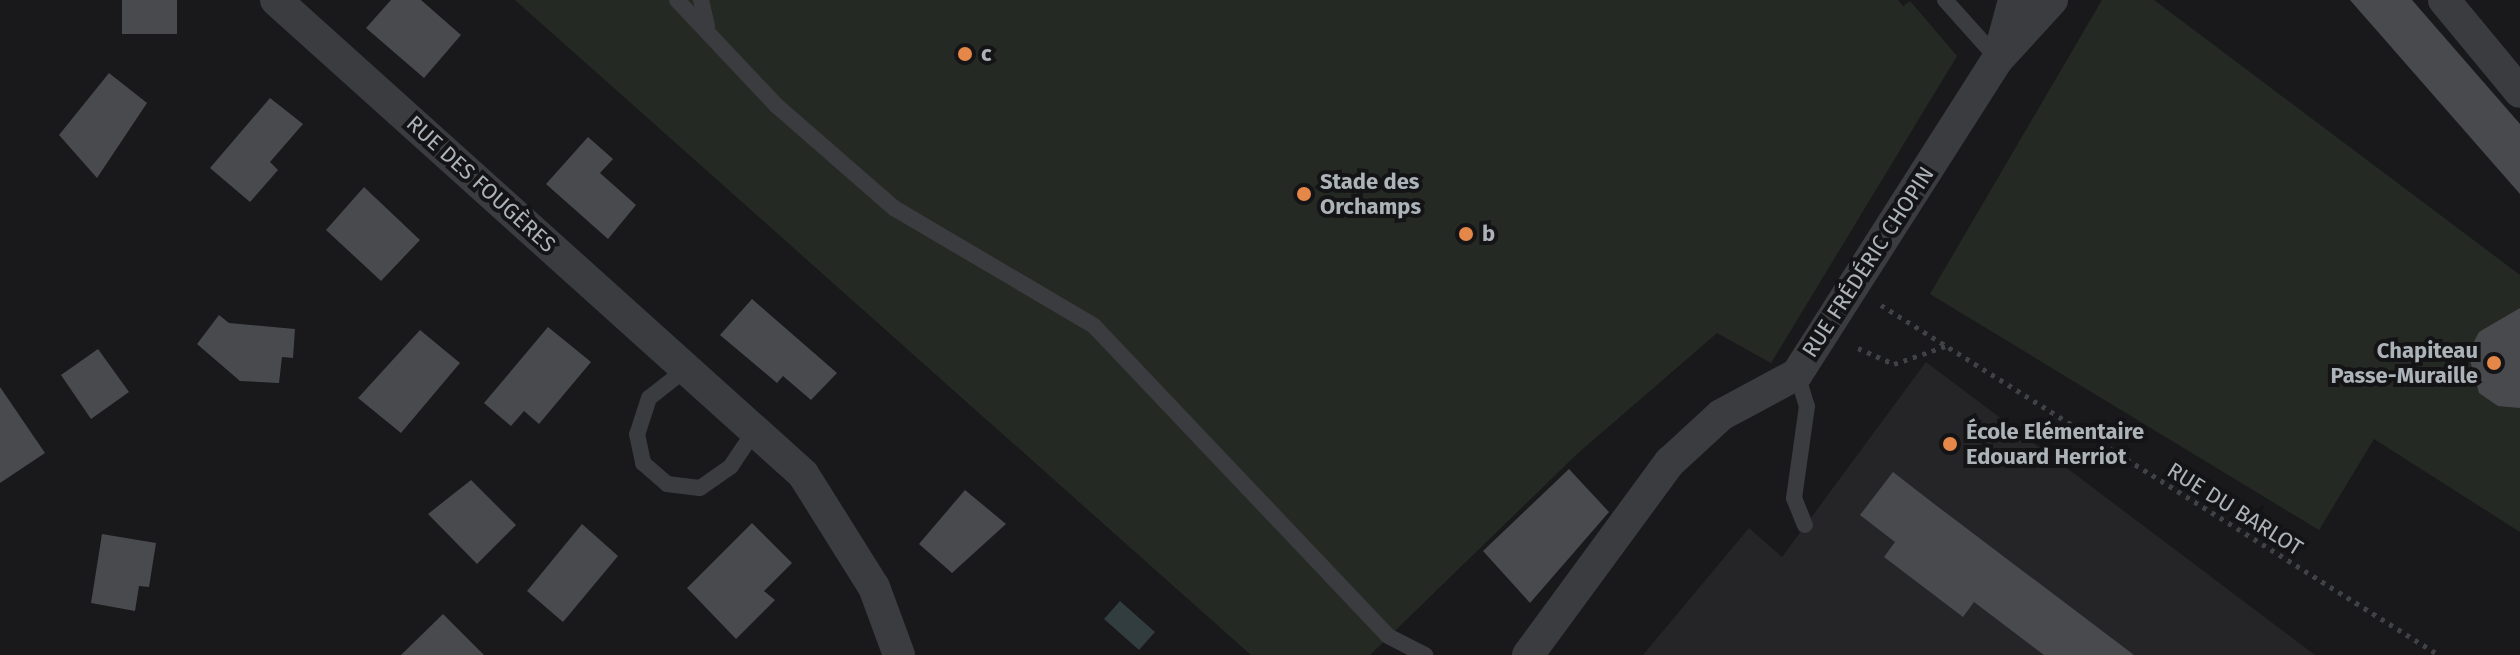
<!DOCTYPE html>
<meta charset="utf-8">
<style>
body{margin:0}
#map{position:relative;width:2520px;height:655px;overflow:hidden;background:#19191b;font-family:"Fira Sans",sans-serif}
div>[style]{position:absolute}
.built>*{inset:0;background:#252528}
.green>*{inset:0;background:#242a23}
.water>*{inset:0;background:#323d40}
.building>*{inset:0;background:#484a4d}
.path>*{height:5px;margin-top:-2.5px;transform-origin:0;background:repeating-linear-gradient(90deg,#404346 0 4px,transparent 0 10px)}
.service>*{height:16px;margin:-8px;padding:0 8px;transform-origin:8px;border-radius:8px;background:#3a3c3f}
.minor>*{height:32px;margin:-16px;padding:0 16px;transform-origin:16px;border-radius:16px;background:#3a3c3f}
.dots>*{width:22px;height:22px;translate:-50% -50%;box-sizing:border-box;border:4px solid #141416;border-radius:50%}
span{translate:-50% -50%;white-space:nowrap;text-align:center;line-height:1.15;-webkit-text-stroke:8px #141416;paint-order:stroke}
.poi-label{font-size:22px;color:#acb3b9;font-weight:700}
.left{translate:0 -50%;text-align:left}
.right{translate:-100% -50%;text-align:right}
.street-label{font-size:22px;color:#acb3b9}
</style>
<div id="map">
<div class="built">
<i style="clip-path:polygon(1926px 362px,2315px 655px,1643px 655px,1749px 528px,1782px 557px)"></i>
</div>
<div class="green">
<i style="clip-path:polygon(515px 0,1898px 0,1903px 6px,1910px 1px,1957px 56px,1771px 363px,1717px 333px,1577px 454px,1370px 655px,1251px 655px)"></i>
<i style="clip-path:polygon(2102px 0,2154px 0,2520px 275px,2520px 532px,2374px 439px,2319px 530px,1930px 294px)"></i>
</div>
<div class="water">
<i style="clip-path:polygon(1120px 601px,1155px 632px,1139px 650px,1104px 619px)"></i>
</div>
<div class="building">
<i style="clip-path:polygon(122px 0,177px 0,177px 34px,122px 34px)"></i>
<i style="clip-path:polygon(391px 0,421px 0,461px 35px,424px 78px,366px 28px)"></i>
<i style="clip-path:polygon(2350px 0,2412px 0,2520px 124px,2520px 194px)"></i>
<i style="clip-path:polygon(109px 73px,147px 103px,97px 178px,59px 135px)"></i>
<i style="clip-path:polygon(270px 98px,303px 124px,270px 162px,278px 170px,250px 202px,210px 168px)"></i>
<i style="clip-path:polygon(588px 137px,613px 159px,600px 173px,636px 205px,608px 239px,546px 184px)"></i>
<i style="clip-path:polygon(364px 187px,420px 240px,381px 281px,326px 230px)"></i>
<i style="clip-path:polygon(752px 299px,837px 373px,811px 400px,783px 376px,777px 383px,720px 335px)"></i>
<i style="clip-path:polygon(2520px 308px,2520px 408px,2498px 406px,2479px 393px,2468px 353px,2479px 332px)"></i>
<i style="clip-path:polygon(219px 315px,229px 323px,295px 329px,293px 358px,282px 357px,279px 383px,240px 381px,197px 344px)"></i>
<i style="clip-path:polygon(548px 327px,591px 362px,539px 424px,524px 411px,511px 426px,484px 403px)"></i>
<i style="clip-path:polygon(420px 330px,460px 363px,401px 433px,358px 398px)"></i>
<i style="clip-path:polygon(98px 349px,129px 392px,91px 419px,61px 375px)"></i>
<i style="clip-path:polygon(0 387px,45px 453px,0 483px)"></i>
<i style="clip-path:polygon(1569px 469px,1609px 512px,1530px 603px,1483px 551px)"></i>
<i style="clip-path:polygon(1893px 472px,1933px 503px,2134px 655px,2044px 655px,1974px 602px,1963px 617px,1884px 557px,1895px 542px,1860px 515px)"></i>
<i style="clip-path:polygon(471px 480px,516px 525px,477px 564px,428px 514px)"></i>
<i style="clip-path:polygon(965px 490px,1006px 524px,952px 573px,919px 544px)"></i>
<i style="clip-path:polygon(752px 523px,792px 563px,764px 591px,775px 600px,736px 639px,687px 588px)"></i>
<i style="clip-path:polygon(582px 524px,618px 556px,563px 622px,527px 591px)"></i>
<i style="clip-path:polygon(102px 534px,156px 543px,149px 587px,139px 586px,135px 611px,91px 603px)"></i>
<i style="clip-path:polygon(443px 614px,484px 655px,401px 655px)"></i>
</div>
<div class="path">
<i style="left:1881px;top:305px;width:659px;rotate:32.1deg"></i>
<i style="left:1858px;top:348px;width:39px;rotate:24deg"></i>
<i style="left:1894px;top:364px;width:55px;rotate:-19.1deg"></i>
</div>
<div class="service">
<i style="left:677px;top:0;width:146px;rotate:46.7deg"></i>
<i style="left:777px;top:106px;width:155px;rotate:41.1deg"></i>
<i style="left:894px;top:208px;width:232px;rotate:30.5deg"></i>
<i style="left:1094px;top:326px;width:427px;rotate:46.5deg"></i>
<i style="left:1388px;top:636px;width:42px;rotate:27.2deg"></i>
<i style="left:701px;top:0;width:27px;rotate:77deg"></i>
<i style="left:1945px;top:0;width:79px;rotate:48.1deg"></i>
<i style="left:686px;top:369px;width:47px;rotate:141.9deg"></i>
<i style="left:649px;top:398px;width:38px;rotate:108deg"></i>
<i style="left:637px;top:434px;width:30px;rotate:78deg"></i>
<i style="left:643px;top:463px;width:32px;rotate:41deg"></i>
<i style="left:667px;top:484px;width:33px;rotate:7deg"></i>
<i style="left:700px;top:488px;width:38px;rotate:-35deg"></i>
<i style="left:731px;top:466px;width:40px;rotate:-56deg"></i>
<i style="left:1797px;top:374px;width:34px;rotate:73deg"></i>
<i style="left:1807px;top:406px;width:93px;rotate:98deg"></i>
<i style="left:1794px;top:498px;width:29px;rotate:68deg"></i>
</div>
<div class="minor">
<i style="left:276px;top:0;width:709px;rotate:41.97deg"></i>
<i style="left:803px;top:474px;width:133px;rotate:57.9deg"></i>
<i style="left:874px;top:587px;width:72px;rotate:69.8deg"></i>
<i style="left:2444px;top:0;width:119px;rotate:50.4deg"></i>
<i style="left:2000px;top:52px;width:54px;rotate:-74.9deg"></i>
<i style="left:1528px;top:655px;width:240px;rotate:-53.7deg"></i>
<i style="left:1670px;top:462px;width:69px;rotate:-42.7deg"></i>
<i style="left:1721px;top:415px;width:86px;rotate:-28.3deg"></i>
<i style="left:1797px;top:374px;width:374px;rotate:-57.5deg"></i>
<i style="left:1998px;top:59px;width:80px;rotate:-47.5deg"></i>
</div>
<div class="dots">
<i style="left:965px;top:54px;background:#e48748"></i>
<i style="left:1304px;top:194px;background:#e48748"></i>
<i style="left:1466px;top:234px;background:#e48748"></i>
<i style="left:2494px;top:363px;background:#e48748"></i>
<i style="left:1950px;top:444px;background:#e48748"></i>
</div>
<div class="poi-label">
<span class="left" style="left:981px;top:54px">c</span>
<span class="left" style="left:1320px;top:194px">Stade des<br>Orchamps</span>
<span class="left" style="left:1482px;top:234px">b</span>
<span class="right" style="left:2478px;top:363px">Chapiteau<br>Passe-Muraille</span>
<span class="left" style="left:1966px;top:444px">École Elémentaire<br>Edouard Herriot</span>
</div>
<div class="street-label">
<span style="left:481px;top:184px;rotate:42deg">RUE DES FOUGÈRES</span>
<span style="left:1868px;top:262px;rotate:-57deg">RUE FRÉDÉRIC CHOPIN</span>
<span style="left:2235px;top:509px;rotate:32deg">RUE DU BARLOT</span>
</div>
</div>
